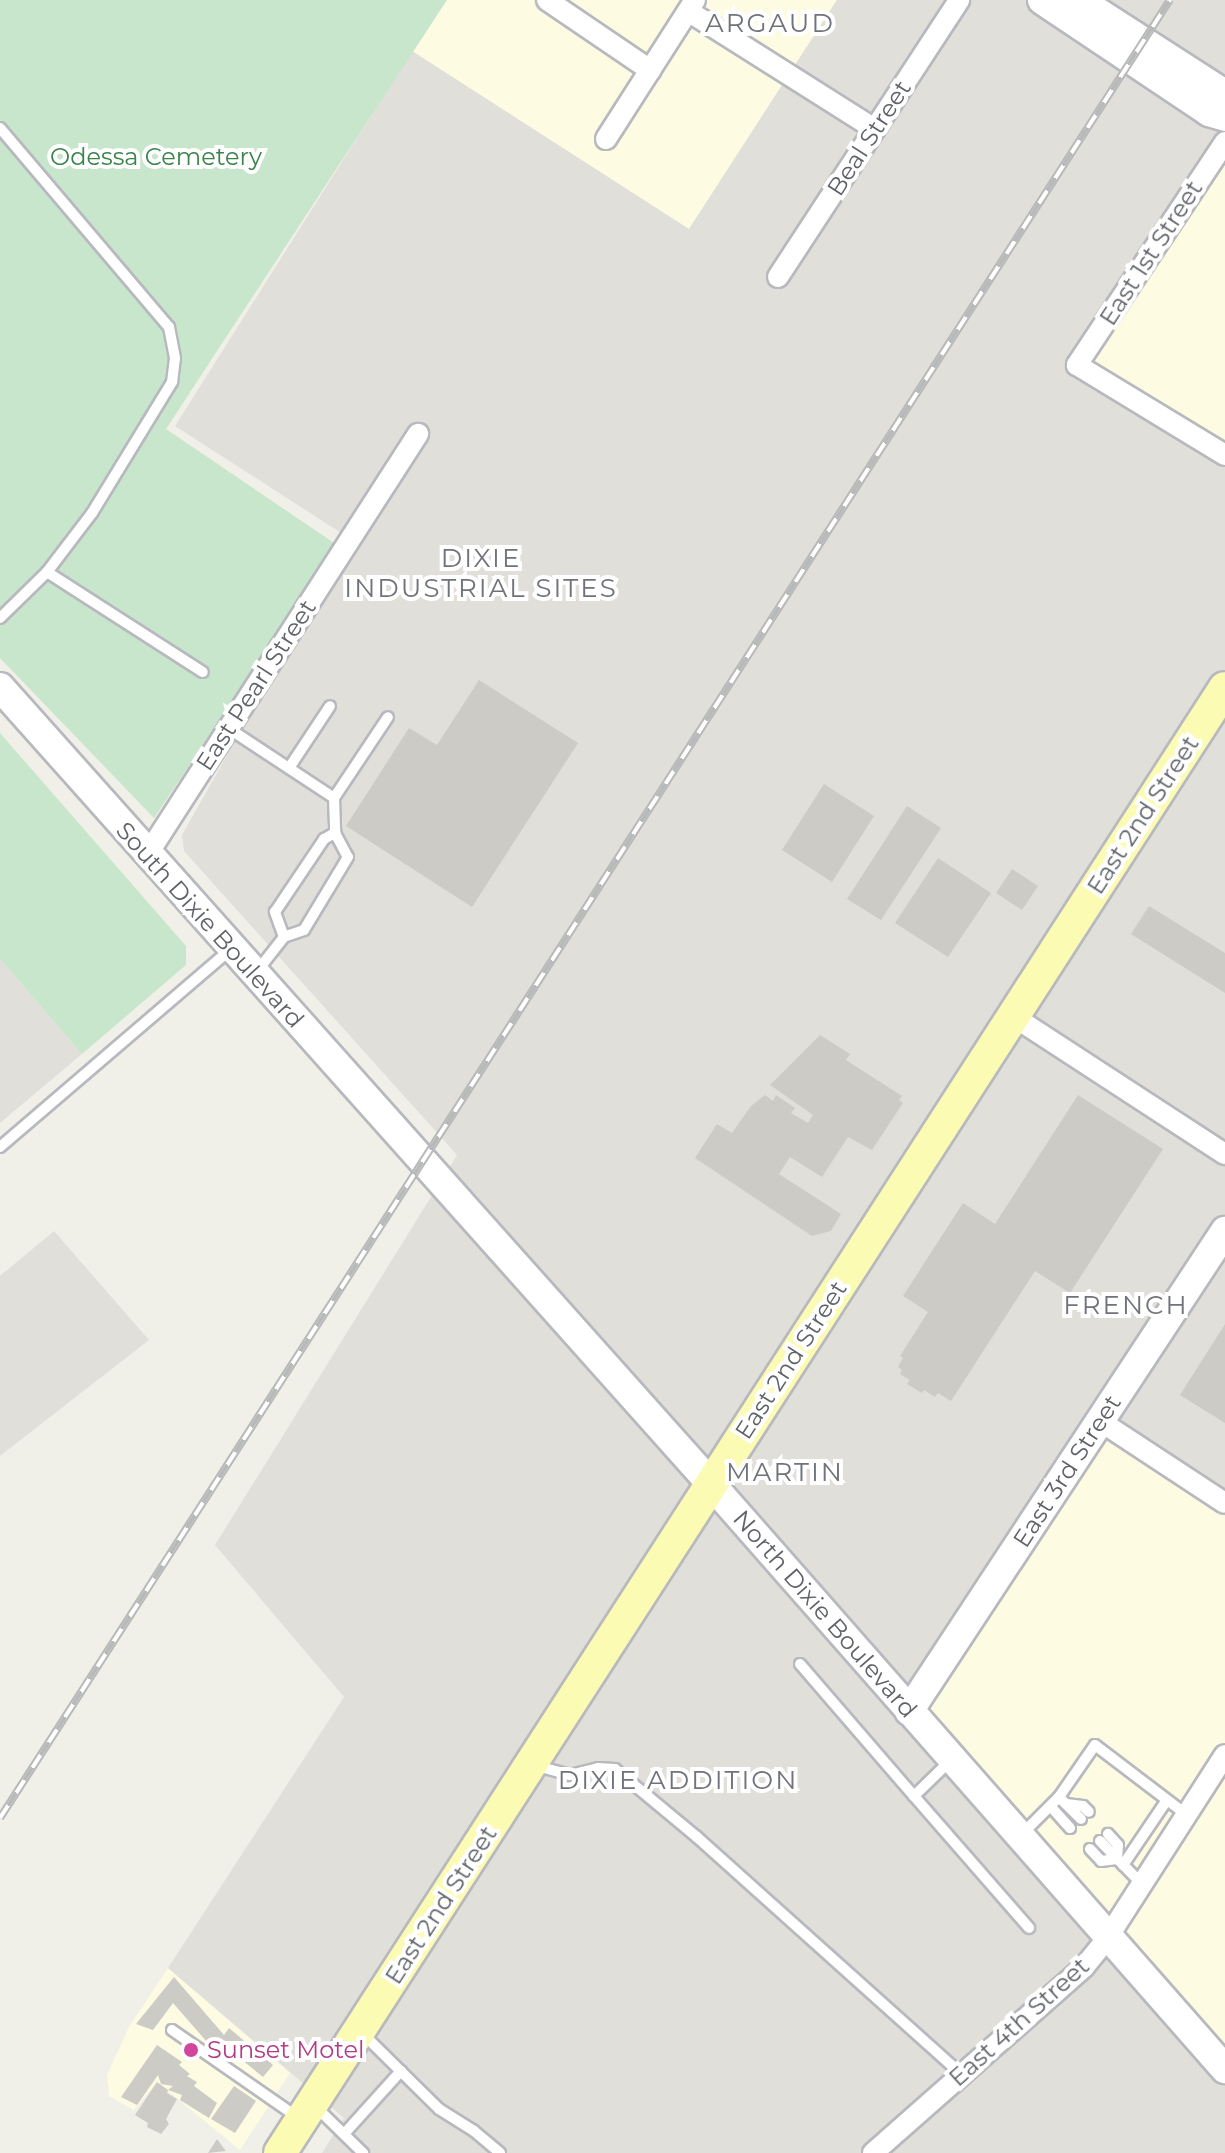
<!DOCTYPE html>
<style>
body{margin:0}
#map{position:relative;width:1225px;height:2153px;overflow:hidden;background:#f1f0e8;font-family:Montserrat,sans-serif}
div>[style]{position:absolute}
.commercial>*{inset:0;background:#fdfbe1}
.industrial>*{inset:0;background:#e0dfda}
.green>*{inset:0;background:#c7e6cc}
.building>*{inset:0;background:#cccbc5}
.roads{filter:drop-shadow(2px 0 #b8b9be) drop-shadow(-2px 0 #b8b9be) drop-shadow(0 2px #b8b9be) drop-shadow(0 -2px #b8b9be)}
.lane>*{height:10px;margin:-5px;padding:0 5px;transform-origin:5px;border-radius:5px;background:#fff}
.street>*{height:20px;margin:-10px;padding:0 10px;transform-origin:10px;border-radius:10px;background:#fff}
.secondary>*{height:28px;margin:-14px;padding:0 14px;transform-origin:14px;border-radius:14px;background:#fff}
.primary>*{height:32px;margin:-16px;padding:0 16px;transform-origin:16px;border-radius:16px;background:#fbfbb3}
.rail>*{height:8px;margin-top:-4px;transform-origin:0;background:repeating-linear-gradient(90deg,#fff 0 15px,#b8b9b9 0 30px);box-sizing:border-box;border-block:2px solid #b8b9b9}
.dots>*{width:22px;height:22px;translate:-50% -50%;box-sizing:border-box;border:4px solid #fff;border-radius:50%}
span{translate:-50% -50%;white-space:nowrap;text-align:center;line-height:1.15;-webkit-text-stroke:8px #fff;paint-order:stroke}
.street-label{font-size:24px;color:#5f6268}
.park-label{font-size:24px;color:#3a844a}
.hotel-label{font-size:24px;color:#b23c85}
.left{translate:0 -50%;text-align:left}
.neighbourhood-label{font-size:26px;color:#70737a;letter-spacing:2px}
</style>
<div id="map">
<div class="commercial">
<i style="clip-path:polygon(444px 0,837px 0,689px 229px,412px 51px)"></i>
<i style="clip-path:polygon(1225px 130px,1225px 458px,1077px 365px)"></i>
<i style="clip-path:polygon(1100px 1421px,1225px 1505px,1225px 2075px,908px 1714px)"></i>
<i style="clip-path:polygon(168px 1968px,290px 2073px,240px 2150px,157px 2082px,134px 2110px,109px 2096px,107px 2075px,129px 2027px)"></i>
</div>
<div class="industrial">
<i style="clip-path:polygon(837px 0,1225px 0,1225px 130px,1078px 365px,1225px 458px,1225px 1505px,1099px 1422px,908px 1714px,1225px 2075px,1225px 2153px,322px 2153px,344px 2118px,168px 1968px,344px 1697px,215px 1545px,457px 1155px,184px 851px,182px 835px,349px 538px,175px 426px,412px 51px,689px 229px)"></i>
<i style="clip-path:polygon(0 959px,82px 1054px,0 1123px)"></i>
<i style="clip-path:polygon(54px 1231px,149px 1340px,0 1456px,0 1276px)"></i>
</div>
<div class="green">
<i style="clip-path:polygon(0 0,447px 0,166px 429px,337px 545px,154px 818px,0 658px)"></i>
<i style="clip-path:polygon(0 733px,186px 946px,186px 965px,82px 1054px,0 959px)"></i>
</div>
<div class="building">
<i style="clip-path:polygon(479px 680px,578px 743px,472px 907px,346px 826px,409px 728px,437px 745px)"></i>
<i style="clip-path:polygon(824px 784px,874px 816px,832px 882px,782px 850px)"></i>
<i style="clip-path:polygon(907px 806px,941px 828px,881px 920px,847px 899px)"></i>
<i style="clip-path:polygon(938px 858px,991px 893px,948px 957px,895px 923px)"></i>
<i style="clip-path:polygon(1012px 869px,1038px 886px,1022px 910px,996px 893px)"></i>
<i style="clip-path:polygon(1149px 906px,1225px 953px,1225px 993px,1131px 934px)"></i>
<i style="clip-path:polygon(820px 1035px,850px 1054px,846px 1060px,902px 1096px,899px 1100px,903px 1103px,872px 1150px,848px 1137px,822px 1177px,790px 1157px,779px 1174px,841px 1214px,831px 1231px,812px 1236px,695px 1158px,717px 1124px,732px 1133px,751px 1106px,765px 1095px,773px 1101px,776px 1095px,795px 1108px,791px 1113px,808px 1123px,813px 1115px,770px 1085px)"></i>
<i style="clip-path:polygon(1078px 1095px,1163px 1149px,1070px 1293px,1035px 1271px,951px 1401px,938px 1393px,935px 1397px,924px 1390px,922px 1393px,907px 1384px,910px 1380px,900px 1374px,902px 1370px,898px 1367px,903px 1358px,900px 1356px,928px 1312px,903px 1296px,963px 1203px,995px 1224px)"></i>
<i style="clip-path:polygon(1225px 1324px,1225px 1423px,1180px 1395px)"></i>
<i style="clip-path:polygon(174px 1977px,224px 2035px,229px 2028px,273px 2065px,263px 2077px,221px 2043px,214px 2050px,173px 2003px,153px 2030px,136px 2024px)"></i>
<i style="clip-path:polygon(157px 2045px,182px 2062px,179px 2065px,190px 2074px,187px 2076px,197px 2082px,194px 2086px,217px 2103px,209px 2118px,180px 2100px,182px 2095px,168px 2090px,167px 2093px,177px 2099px,166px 2119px,169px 2124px,161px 2134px,147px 2127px,148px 2123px,135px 2115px,157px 2082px,168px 2090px,173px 2086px,161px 2084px,158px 2075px,137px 2105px,121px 2097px)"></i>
<i style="clip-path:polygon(234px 2086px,256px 2101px,235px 2133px,211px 2119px)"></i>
<i style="clip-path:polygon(217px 2139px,226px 2151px,208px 2153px)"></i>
</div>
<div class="roads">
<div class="lane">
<i style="left:0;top:128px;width:261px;rotate:49.7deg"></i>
<i style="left:169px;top:327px;width:32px;rotate:79deg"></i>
<i style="left:175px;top:358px;width:24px;rotate:97deg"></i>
<i style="left:172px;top:382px;width:153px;rotate:121.4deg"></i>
<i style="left:92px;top:513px;width:74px;rotate:127.3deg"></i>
<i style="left:0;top:618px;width:66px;rotate:-44.4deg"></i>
<i style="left:47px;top:572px;width:185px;rotate:32.7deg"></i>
<i style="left:228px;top:728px;width:127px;rotate:33.4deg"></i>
<i style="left:334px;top:798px;width:97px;rotate:-56.3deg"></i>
<i style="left:289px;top:768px;width:74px;rotate:-56.5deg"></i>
<i style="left:334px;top:798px;width:35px;rotate:88deg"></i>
<i style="left:335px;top:833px;width:27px;rotate:62deg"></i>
<i style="left:348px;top:857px;width:85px;rotate:121.1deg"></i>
<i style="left:304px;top:930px;width:21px;rotate:161deg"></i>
<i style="left:284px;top:937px;width:27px;rotate:-110deg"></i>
<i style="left:275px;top:912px;width:88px;rotate:-56.1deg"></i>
<i style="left:324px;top:839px;width:13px;rotate:-29deg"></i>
<i style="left:258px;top:970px;width:42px;rotate:-51.8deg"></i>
<i style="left:0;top:1147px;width:304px;rotate:-40.6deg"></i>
<i style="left:800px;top:1664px;width:174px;rotate:49.2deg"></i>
<i style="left:914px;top:1796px;width:50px;rotate:-44.2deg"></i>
<i style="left:537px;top:1766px;width:34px;rotate:15deg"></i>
<i style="left:570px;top:1775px;width:29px;rotate:-14deg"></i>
<i style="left:598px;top:1768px;width:17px;rotate:3deg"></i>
<i style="left:615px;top:1769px;width:107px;rotate:39.7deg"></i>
<i style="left:697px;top:1837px;width:356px;rotate:41.9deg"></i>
<i style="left:914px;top:1796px;width:175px;rotate:48.9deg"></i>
<i style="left:1059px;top:1797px;width:63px;rotate:-55.3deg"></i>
<i style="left:1095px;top:1745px;width:116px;rotate:37.3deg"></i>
<i style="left:1066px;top:1804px;width:17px;rotate:7deg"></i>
<i style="left:1083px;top:1806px;width:8px;rotate:45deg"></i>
<i style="left:1052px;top:1808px;width:27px;rotate:48deg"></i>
<i style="left:1020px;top:1836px;width:55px;rotate:-45deg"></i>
<i style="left:1059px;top:1797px;width:31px;rotate:45deg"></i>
<i style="left:1100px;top:1841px;width:60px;rotate:45.7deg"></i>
<i style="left:1090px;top:1849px;width:16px;rotate:47deg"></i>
<i style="left:1101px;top:1861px;width:16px;rotate:-7deg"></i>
<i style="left:1117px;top:1859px;width:14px;rotate:-86deg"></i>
<i style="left:1118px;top:1845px;width:15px;rotate:-132deg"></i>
<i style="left:1123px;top:1865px;width:78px;rotate:-55.9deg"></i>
<i style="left:172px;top:2030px;width:152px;rotate:34.8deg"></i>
<i style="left:361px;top:2032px;width:110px;rotate:44.6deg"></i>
<i style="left:439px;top:2109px;width:41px;rotate:32.2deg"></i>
<i style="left:474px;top:2131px;width:34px;rotate:40deg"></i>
<i style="left:314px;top:2105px;width:69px;rotate:44.4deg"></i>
<i style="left:344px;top:2134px;width:85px;rotate:-47.9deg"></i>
</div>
<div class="street">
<i style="left:547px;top:0;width:125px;rotate:34.2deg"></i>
<i style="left:688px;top:11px;width:221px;rotate:32.3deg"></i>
<i style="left:606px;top:139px;width:165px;rotate:-57.4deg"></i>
<i style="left:1225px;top:142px;width:268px;rotate:123.6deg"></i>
<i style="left:1077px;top:365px;width:173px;rotate:31.3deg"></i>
<i style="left:778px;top:277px;width:331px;rotate:-56.8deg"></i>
<i style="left:147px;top:855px;width:501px;rotate:-57.23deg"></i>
<i style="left:1013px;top:1016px;width:253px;rotate:33.1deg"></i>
<i style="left:1100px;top:1421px;width:149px;rotate:33.3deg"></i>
<i style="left:873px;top:2153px;width:281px;rotate:-41.4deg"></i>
<i style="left:1084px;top:1967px;width:38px;rotate:-51deg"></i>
<i style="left:1108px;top:1937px;width:216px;rotate:-57.3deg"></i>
</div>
<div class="secondary">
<i style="left:1042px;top:0;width:201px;rotate:33.8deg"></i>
<i style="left:1209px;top:112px;width:17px;rotate:17deg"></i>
<i style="left:1079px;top:0;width:174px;rotate:32.8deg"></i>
<i style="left:0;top:687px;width:1068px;rotate:48.26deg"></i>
<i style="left:711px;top:1484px;width:779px;rotate:48.7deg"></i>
<i style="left:909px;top:1711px;width:575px;rotate:-56.64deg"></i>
</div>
<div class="primary">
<i style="left:280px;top:2153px;width:1743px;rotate:-57.18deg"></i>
</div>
</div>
<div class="rail">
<i style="left:0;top:1818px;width:2162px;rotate:-57.24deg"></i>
</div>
<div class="dots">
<i style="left:191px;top:2050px;background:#d1479c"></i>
</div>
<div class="street-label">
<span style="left:869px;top:138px;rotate:-57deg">Beal Street</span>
<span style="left:1151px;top:253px;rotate:-57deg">East 1st Street</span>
<span style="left:256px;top:685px;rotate:-57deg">East Pearl Street</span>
<span style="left:1143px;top:815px;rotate:-57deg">East 2nd Street</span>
<span style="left:210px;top:925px;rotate:48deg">South Dixie Boulevard</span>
<span style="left:791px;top:1360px;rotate:-57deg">East 2nd Street</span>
<span style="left:1067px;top:1471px;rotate:-57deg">East 3rd Street</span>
<span style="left:825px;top:1614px;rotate:49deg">North Dixie Boulevard</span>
<span style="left:441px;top:1905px;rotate:-57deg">East 2nd Street</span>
<span style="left:1019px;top:2022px;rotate:-42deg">East 4th Street</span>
</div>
<div class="park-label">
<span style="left:156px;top:157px">Odessa Cemetery</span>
</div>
<div class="hotel-label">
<span class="left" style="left:207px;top:2050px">Sunset Motel</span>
</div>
<div class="neighbourhood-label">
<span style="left:770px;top:24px">ARGAUD</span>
<span style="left:481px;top:574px">DIXIE<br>INDUSTRIAL SITES</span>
<span style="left:1126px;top:1306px">FRENCH</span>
<span style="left:785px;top:1473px">MARTIN</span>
<span style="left:678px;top:1781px">DIXIE ADDITION</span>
</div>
</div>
